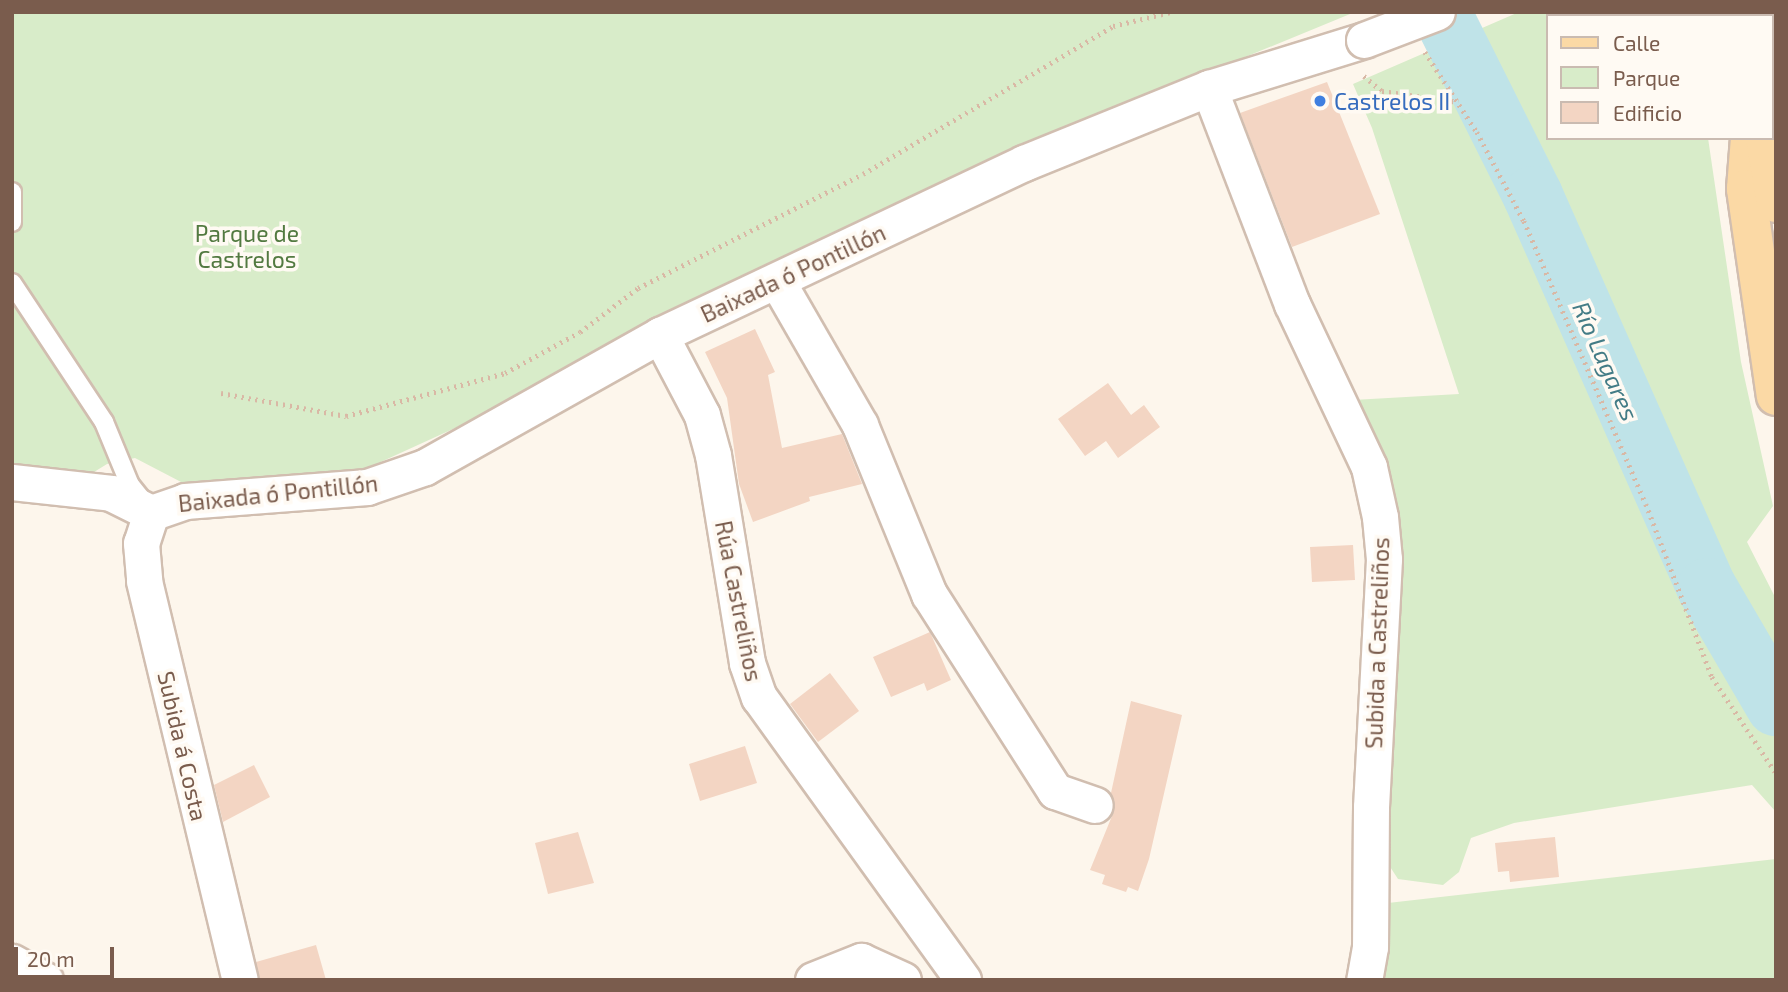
<!DOCTYPE html>
<meta charset="utf-8">
<style>
body{margin:0}
#map{position:relative;width:1788px;height:992px;overflow:hidden;background:#fdf6ec;font-family:"Exo 2",sans-serif}
div>[style]{position:absolute}
.green>*{inset:0;background:#d8ecc9}
.river>*{height:60px;margin:-30px;padding:0 30px;transform-origin:30px;border-radius:30px;background:#bfe3e8}
.building>*{inset:0;background:#f3d5c3}
.path>*{height:4.5px;margin-top:-2.25px;transform-origin:0;background:repeating-linear-gradient(90deg,#d9b8a5 0 2px,transparent 0 7px)}
.roads{filter:drop-shadow(2px 0 #d1beb0) drop-shadow(-2px 0 #d1beb0) drop-shadow(0 2px #d1beb0) drop-shadow(0 -2px #d1beb0)}
.lane>*{height:18px;margin:-9px;padding:0 9px;transform-origin:9px;border-radius:9px;background:#fff}
.street>*{height:35px;margin:-17.5px;padding:0 17.5px;transform-origin:17.5px;border-radius:17.5px;background:#fff}
.primary>*{height:38px;margin:-19px;padding:0 19px;transform-origin:19px;border-radius:19px;background:#fbd9a5}
.bridges{filter:drop-shadow(2px 0 #d1beb0) drop-shadow(-2px 0 #d1beb0) drop-shadow(0 2px #d1beb0) drop-shadow(0 -2px #d1beb0)}
.street-bridge>*{height:35px;margin:-17.5px;padding:0 17.5px;transform-origin:17.5px;border-radius:17.5px;background:#fff}
.dots>*{width:19px;height:19px;translate:-50% -50%;box-sizing:border-box;border:4px solid #fffaf3;border-radius:50%}
span{translate:-50% -50%;white-space:nowrap;text-align:center;line-height:1.15;-webkit-text-stroke:7px #fffaf3;paint-order:stroke}
.shop-label{font-size:23px;color:#366cbe}
.left{translate:0 -50%;text-align:left}
.park-label{font-size:23px;color:#537a41}
.street-label{font-size:23px;color:#7a5c4d}
.water-label{font-size:24px;color:#437c86;font-style:italic}
.frame{position:absolute;inset:0;border:14px solid #7a5c4d;pointer-events:none}
.legend{position:absolute;left:1546px;top:14px;width:228px;height:126px;box-sizing:border-box;background:#fffaf3;border:2px solid #cabbb1;margin:0;padding:9px 12px;list-style:none;font-size:21px;color:#7a5c4d}
.legend li{display:flex;align-items:center;gap:14px;height:35px}
.legend b{width:35px;border:2px solid #cabbb1}
.scale{position:absolute;left:14px;top:947px;width:100px;height:32px;box-sizing:border-box;border:4px solid #7a5c4d;border-top:0;padding-left:9px;font-size:21px;line-height:24px;white-space:nowrap;color:#7a5c4d;-webkit-text-stroke:5px #fffaf3;paint-order:stroke}
</style>
<div id="map">
<div class="green">
<i style="clip-path:polygon(12px 12px,1355px 12px,975px 168px,488px 413px,361px 471px,183px 483px,135px 458px,107px 464px,86px 477px,12px 470px)"></i>
<i style="clip-path:polygon(1519px 12px,1682px 12px,1683px 16px,1548px 16px,1548px 138px,1708px 138px,1741px 362px,1773px 506px,1747px 542px,1776px 599px,1776px 812px,1752px 785px,1514px 823px,1471px 838px,1459px 872px,1443px 885px,1398px 879px,1383px 856px,1394px 654px,1353px 400px,1459px 394px,1372px 128px,1353px 84px)"></i>
<i style="clip-path:polygon(1776px 859px,1776px 980px,1377px 980px,1388px 903px)"></i>
</div>
<div class="river">
<i style="left:1441px;top:12px;width:206px;rotate:63.4deg"></i>
<i style="left:1533px;top:196px;width:429px;rotate:66.1deg"></i>
<i style="left:1707px;top:588px;width:137px;rotate:59.7deg"></i>
</div>
<div class="building">
<i style="clip-path:polygon(1327px 82px,1380px 214px,1292px 247px,1240px 113px)"></i>
<i style="clip-path:polygon(755px 329px,775px 372px,768px 375px,782px 448px,842px 434px,862px 484px,809px 497px,810px 501px,753px 522px,739px 484px,727px 398px,705px 352px)"></i>
<i style="clip-path:polygon(1108px 383px,1131px 415px,1144px 405px,1160px 427px,1118px 458px,1106px 441px,1085px 456px,1058px 419px)"></i>
<i style="clip-path:polygon(1353px 545px,1355px 580px,1312px 582px,1310px 547px)"></i>
<i style="clip-path:polygon(930px 632px,951px 680px,927px 691px,924px 683px,891px 697px,873px 657px)"></i>
<i style="clip-path:polygon(830px 673px,859px 711px,818px 742px,790px 704px)"></i>
<i style="clip-path:polygon(1131px 701px,1182px 715px,1149px 859px,1138px 891px,1128px 887px,1126px 892px,1102px 884px,1105px 875px,1090px 870px,1114px 811px,1111px 793px)"></i>
<i style="clip-path:polygon(745px 746px,757px 783px,700px 801px,689px 764px)"></i>
<i style="clip-path:polygon(254px 765px,270px 797px,223px 822px,214px 785px)"></i>
<i style="clip-path:polygon(578px 832px,594px 883px,548px 894px,535px 843px)"></i>
<i style="clip-path:polygon(1555px 837px,1559px 877px,1510px 882px,1509px 871px,1498px 872px,1495px 843px)"></i>
<i style="clip-path:polygon(316px 945px,326px 980px,260px 980px,256px 962px)"></i>
</div>
<div class="path">
<i style="left:1425px;top:52px;width:95px;rotate:57deg"></i>
<i style="left:1477px;top:132px;width:101px;rotate:62.2deg"></i>
<i style="left:1524px;top:221px;width:308px;rotate:66.7deg"></i>
<i style="left:1646px;top:504px;width:185px;rotate:69.1deg"></i>
<i style="left:1712px;top:677px;width:115px;rotate:56.3deg"></i>
<i style="left:1364px;top:76px;width:23px;rotate:40deg"></i>
<i style="left:1382px;top:91px;width:77px;rotate:8.2deg"></i>
<i style="left:221px;top:393px;width:127px;rotate:10.4deg"></i>
<i style="left:346px;top:416px;width:165px;rotate:-15.1deg"></i>
<i style="left:505px;top:373px;width:85px;rotate:-28.7deg"></i>
<i style="left:580px;top:332px;width:73px;rotate:-37.2deg"></i>
<i style="left:638px;top:288px;width:252px;rotate:-26.9deg"></i>
<i style="left:863px;top:174px;width:291px;rotate:-30.6deg"></i>
<i style="left:1113px;top:26px;width:60px;rotate:-13.6deg"></i>
</div>
<div class="roads">
<div class="lane">
<i style="left:12px;top:192px;width:30px;rotate:90deg"></i>
<i style="left:12px;top:283px;width:167px;rotate:56.5deg"></i>
<i style="left:104px;top:422px;width:68px;rotate:67.6deg"></i>
<i style="left:130px;top:485px;width:21px;rotate:51deg"></i>
</div>
<div class="street">
<i style="left:1209px;top:88px;width:231px;rotate:69deg"></i>
<i style="left:1292px;top:304px;width:180px;rotate:64.7deg"></i>
<i style="left:1369px;top:467px;width:51px;rotate:77.6deg"></i>
<i style="left:1380px;top:517px;width:42px;rotate:84.6deg"></i>
<i style="left:1384px;top:559px;width:248px;rotate:93deg"></i>
<i style="left:1371px;top:807px;width:140px;rotate:90.4deg"></i>
<i style="left:1370px;top:947px;width:34px;rotate:100deg"></i>
<i style="left:777px;top:281px;width:166px;rotate:60deg"></i>
<i style="left:860px;top:425px;width:183px;rotate:67.8deg"></i>
<i style="left:929px;top:594px;width:234px;rotate:57.4deg"></i>
<i style="left:1055px;top:791px;width:42px;rotate:19.3deg"></i>
<i style="left:660px;top:335px;width:90px;rotate:62.3deg"></i>
<i style="left:702px;top:415px;width:41px;rotate:74.6deg"></i>
<i style="left:713px;top:455px;width:211px;rotate:80.7deg"></i>
<i style="left:747px;top:663px;width:36px;rotate:71deg"></i>
<i style="left:759px;top:697px;width:349px;rotate:54.2deg"></i>
<i style="left:12px;top:482px;width:100px;rotate:6.3deg"></i>
<i style="left:111px;top:493px;width:45px;rotate:26.6deg"></i>
<i style="left:151px;top:513px;width:36px;rotate:-19deg"></i>
<i style="left:185px;top:501px;width:183px;rotate:-4.4deg"></i>
<i style="left:367px;top:487px;width:61px;rotate:-19deg"></i>
<i style="left:425px;top:467px;width:270px;rotate:-29.3deg"></i>
<i style="left:660px;top:335px;width:403px;rotate:-25.3deg"></i>
<i style="left:1024px;top:163px;width:200px;rotate:-22.1deg"></i>
<i style="left:1209px;top:88px;width:162px;rotate:-17.2deg"></i>
<i style="left:151px;top:513px;width:32px;rotate:108deg"></i>
<i style="left:141px;top:543px;width:38px;rotate:85deg"></i>
<i style="left:144px;top:581px;width:410px;rotate:76.5deg"></i>
<i style="left:12px;top:962px;width:38px;rotate:29deg"></i>
<i style="left:813px;top:980px;width:52px;rotate:-21.6deg"></i>
<i style="left:861px;top:961px;width:46px;rotate:24.3deg"></i>
</div>
<div class="primary">
<i style="left:1746px;top:12px;width:4px;rotate:90deg"></i>
<i style="left:1750px;top:138px;width:51px;rotate:94.5deg"></i>
<i style="left:1746px;top:189px;width:209px;rotate:81.8deg"></i>
<i style="left:1765px;top:138px;width:66px;rotate:80.4deg"></i>
</div>
</div>
<div class="bridges">
<div class="street-bridge">
<i style="left:1364px;top:40px;width:78px;rotate:-21deg"></i>
</div>
</div>
<div class="dots">
<i style="left:1320px;top:101px;background:#3f7fe0"></i>
</div>
<div class="shop-label">
<span class="left" style="left:1334px;top:101px">Castrelos II</span>
</div>
<div class="park-label">
<span style="left:247px;top:246px">Parque de<br>Castrelos</span>
</div>
<div class="street-label">
<span style="left:793px;top:273px;rotate:-25deg">Baixada ó Pontillón</span>
<span style="left:278px;top:493px;rotate:-6deg">Baixada ó Pontillón</span>
<span style="left:739px;top:601px;rotate:79deg">Rúa Castreliños</span>
<span style="left:1377px;top:643px;rotate:-88deg">Subida a Castreliños</span>
<span style="left:183px;top:746px;rotate:77deg">Subida á Costa</span>
</div>
<div class="water-label">
<span style="left:1606px;top:361px;rotate:66deg">Río Lagares</span>
</div>
<div class="frame"></div>
<ul class="legend">
<li><b style="height:9px;background:#fbd9a5"></b>Calle</li>
<li><b style="height:19px;background:#d8ecc9"></b>Parque</li>
<li><b style="height:19px;background:#f3d5c3"></b>Edificio</li>
</ul>
<div class="scale">20 m</div>
</div>
